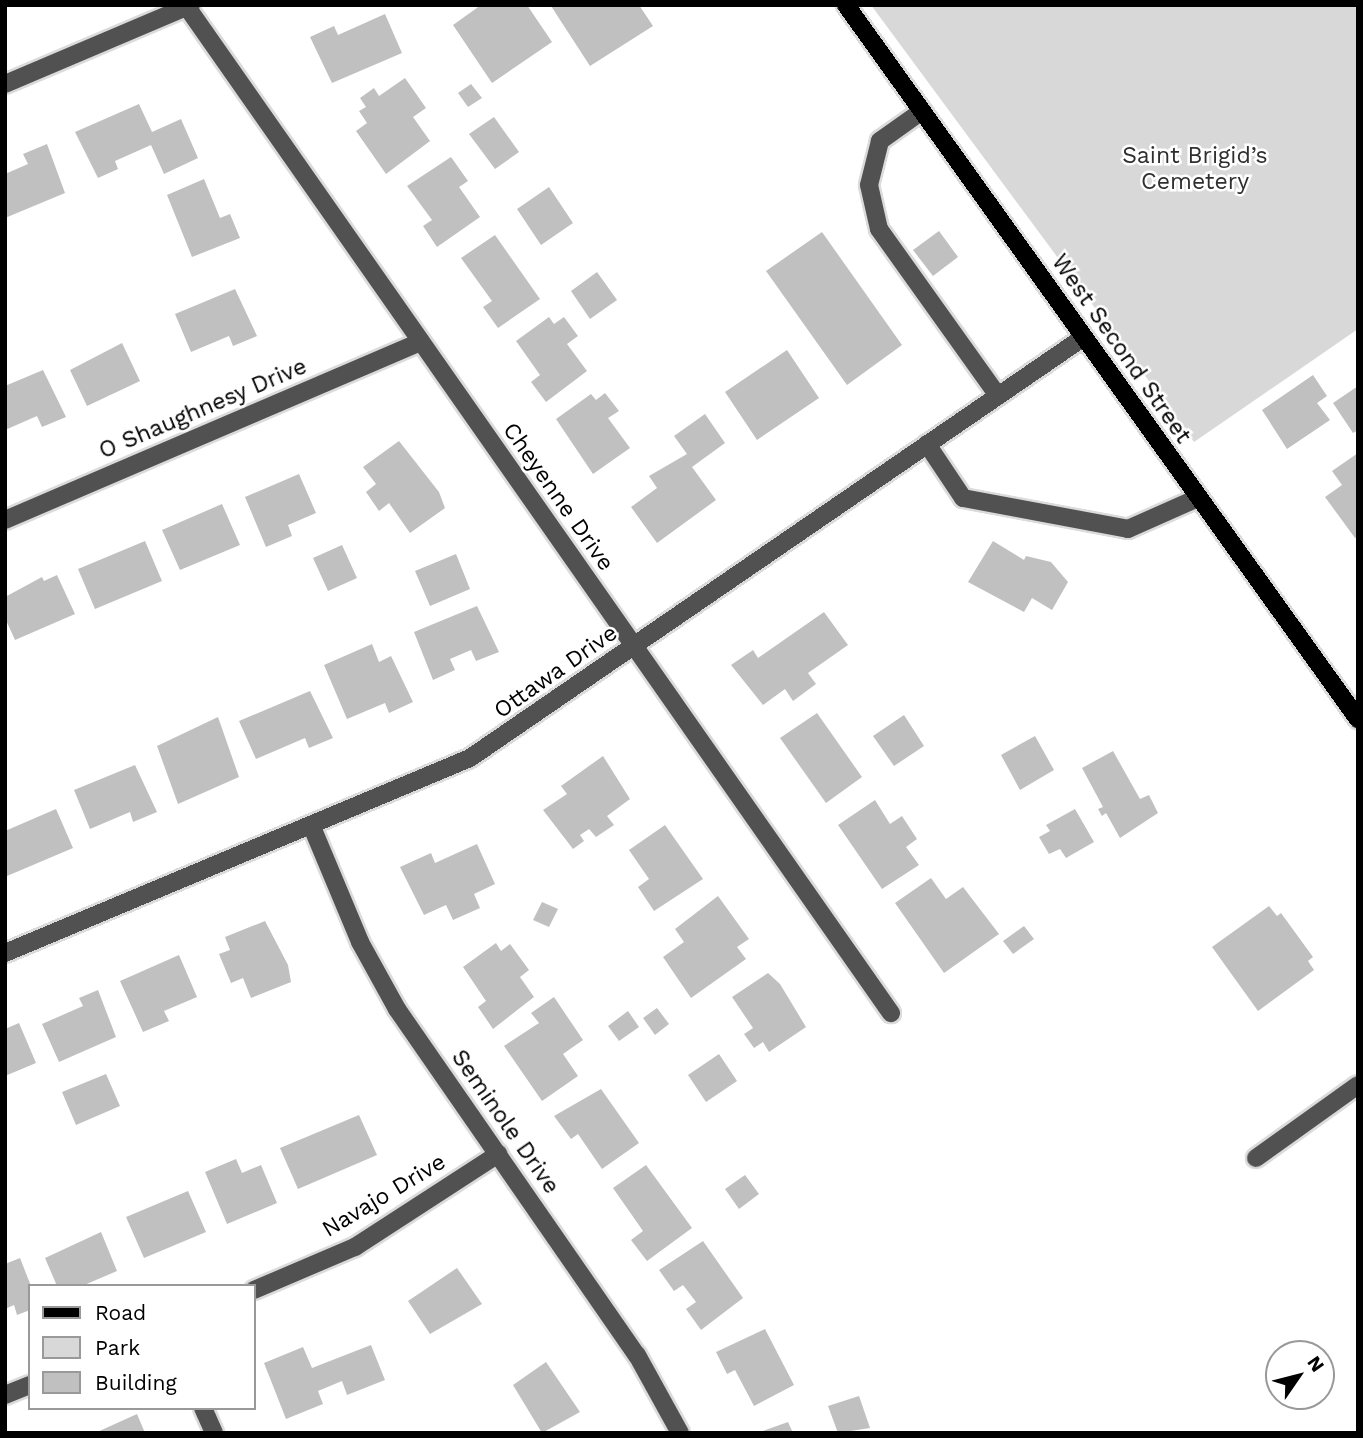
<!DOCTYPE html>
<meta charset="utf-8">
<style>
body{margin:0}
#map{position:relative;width:1363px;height:1438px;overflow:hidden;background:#fff;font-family:"Work Sans",sans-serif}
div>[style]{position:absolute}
.green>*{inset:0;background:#d8d8d8}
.building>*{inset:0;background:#c0c0c0}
.roads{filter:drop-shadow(2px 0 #dbdbdb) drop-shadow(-2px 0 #dbdbdb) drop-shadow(0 2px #dbdbdb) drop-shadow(0 -2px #dbdbdb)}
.minor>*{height:18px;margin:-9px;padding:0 9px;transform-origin:9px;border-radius:9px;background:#515151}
.major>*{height:18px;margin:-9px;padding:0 9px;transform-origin:9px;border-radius:9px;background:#000}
span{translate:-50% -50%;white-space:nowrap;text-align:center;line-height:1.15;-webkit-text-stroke:5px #fff;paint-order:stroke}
.park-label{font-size:23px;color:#2f2f2f}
.street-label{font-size:23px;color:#000}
.frame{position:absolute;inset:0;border:7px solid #000;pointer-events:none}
.legend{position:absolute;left:28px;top:1284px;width:228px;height:126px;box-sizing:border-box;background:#fff;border:2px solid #999;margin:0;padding:9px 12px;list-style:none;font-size:21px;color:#000}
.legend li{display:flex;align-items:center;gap:14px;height:35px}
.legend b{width:35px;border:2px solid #999}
.north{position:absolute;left:1265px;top:1340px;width:70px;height:70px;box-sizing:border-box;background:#fff;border:2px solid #999;border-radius:50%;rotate:55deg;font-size:19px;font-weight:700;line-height:28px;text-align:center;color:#000}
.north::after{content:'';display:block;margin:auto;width:24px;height:32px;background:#000;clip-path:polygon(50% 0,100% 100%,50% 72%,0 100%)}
</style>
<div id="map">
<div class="green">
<i style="clip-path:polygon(871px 5px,1358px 5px,1358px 329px,1194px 442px)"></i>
</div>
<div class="building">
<i style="clip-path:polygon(481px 5px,527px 5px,552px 42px,492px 83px,453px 25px)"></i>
<i style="clip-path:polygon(639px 5px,653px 26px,590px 66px,551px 6px)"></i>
<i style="clip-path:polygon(385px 14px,402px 53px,332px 83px,310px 37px,334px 26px,338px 35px)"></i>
<i style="clip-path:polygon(405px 78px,426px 108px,413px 117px,430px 141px,386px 174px,356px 131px,367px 123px,359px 111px,366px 107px,360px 98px,374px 88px,379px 96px)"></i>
<i style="clip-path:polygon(471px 84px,482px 98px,468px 107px,458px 93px)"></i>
<i style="clip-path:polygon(139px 104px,152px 132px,181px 119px,198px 158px,164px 174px,151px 145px,115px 161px,118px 169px,98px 178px,75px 132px)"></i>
<i style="clip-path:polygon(494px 117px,519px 152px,495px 169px,469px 134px)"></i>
<i style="clip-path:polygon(47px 144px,65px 193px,5px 218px,5px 174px,28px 164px,23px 154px)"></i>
<i style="clip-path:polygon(451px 157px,468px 181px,459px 187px,480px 217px,437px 247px,423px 226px,432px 220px,407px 186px)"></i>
<i style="clip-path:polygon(204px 179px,220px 218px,230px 214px,240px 238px,192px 257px,167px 195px)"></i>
<i style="clip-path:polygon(549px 187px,573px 223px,541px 245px,517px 209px)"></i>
<i style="clip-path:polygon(939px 231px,958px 257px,933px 276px,913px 250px)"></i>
<i style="clip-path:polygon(822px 232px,902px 345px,847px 385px,766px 271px)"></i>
<i style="clip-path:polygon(495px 235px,540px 299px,498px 328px,483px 307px,492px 301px,461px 258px)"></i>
<i style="clip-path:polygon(597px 272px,617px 300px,590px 319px,571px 291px)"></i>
<i style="clip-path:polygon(235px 289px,257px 336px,233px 346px,229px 336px,191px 352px,175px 314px)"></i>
<i style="clip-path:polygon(549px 317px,554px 324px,564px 317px,578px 336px,567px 344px,587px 371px,546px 402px,531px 382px,540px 375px,516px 341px)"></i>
<i style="clip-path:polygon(122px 343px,140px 381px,87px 406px,70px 370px)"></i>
<i style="clip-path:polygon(787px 350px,819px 398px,757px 440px,725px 392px)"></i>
<i style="clip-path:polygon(43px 370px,66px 417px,42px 427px,37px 416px,5px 430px,5px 386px)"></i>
<i style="clip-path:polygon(1313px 375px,1327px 396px,1317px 403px,1330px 420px,1287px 449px,1262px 410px)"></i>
<i style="clip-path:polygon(1358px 386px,1358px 430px,1353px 433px,1333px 403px)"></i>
<i style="clip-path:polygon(605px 393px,619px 411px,608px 418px,630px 448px,593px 474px,556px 419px,591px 394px,596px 400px)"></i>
<i style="clip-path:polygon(705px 414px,725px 443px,692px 467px,716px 500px,657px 543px,631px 507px,657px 488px,649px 476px,687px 454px,674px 436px)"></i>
<i style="clip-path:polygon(399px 441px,439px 492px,445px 508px,410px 533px,389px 503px,379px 511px,366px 492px,376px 484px,363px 467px)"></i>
<i style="clip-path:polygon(1358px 453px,1358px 536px,1355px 538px,1325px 497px,1342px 485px,1332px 471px)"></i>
<i style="clip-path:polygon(299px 474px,316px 513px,288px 525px,292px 536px,266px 547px,245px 497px)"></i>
<i style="clip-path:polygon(222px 504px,240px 545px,180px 570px,162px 530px)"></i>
<i style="clip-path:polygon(145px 541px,162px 581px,95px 609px,78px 569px)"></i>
<i style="clip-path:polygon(993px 541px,1024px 560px,1026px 556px,1051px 562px,1068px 582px,1052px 610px,1032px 598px,1024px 612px,968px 582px)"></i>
<i style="clip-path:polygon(342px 545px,357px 578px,328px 591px,313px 558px)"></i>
<i style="clip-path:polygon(456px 554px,470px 589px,430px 606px,415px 571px)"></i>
<i style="clip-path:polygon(57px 575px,75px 614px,15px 640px,5px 618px,5px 597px,42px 577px,44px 581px)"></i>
<i style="clip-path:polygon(477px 606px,499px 652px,476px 661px,471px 650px,450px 659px,455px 670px,433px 680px,414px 632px)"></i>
<i style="clip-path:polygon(824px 612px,848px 645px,808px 673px,816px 684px,793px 701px,785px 689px,763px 705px,731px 665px,753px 650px,758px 658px)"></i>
<i style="clip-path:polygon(372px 644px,379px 662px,391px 656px,413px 702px,389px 713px,385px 703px,347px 719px,324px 665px)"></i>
<i style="clip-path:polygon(310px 691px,333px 738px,309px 748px,305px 738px,256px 759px,239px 721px)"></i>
<i style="clip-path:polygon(817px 713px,862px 777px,826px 803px,780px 738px)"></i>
<i style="clip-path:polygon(904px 715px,924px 746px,894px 766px,873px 736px)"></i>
<i style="clip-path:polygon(218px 717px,239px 777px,178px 804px,157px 746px)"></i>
<i style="clip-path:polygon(1035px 736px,1054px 770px,1020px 790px,1001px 755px)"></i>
<i style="clip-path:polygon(1113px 751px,1140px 799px,1149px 795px,1158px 813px,1120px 838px,1106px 813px,1102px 816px,1098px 809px,1103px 807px,1082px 768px)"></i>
<i style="clip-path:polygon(603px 756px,630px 799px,607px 816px,614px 825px,596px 837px,589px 829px,580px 835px,584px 841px,573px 849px,543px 810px,567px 794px,561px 786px)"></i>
<i style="clip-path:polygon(135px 765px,157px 812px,133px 822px,130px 812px,90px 829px,74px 790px)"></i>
<i style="clip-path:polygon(875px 800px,890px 824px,902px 816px,917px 839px,906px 847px,919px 865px,882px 889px,838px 825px)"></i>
<i style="clip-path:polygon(56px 809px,73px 848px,7px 876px,5px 831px)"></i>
<i style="clip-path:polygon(1075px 809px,1094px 842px,1066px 858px,1060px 849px,1049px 854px,1039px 837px,1050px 831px,1046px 825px)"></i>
<i style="clip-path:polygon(665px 825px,703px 879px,654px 911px,638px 887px,649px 879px,629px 850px)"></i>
<i style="clip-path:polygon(477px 844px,495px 884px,474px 894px,480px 908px,453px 920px,446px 905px,424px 915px,400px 867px,431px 853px,435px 863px)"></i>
<i style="clip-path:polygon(931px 878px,946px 899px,963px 887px,999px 934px,944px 973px,895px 903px)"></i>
<i style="clip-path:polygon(718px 896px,749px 939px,737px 947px,746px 959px,691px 998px,663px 957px,684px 942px,675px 929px)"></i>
<i style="clip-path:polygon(542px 902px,558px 909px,549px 927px,533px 920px)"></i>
<i style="clip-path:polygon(1269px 906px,1277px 916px,1281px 913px,1313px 957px,1308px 961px,1314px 970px,1258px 1011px,1212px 947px)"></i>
<i style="clip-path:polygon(265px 921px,288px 965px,291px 982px,251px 998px,243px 978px,231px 983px,219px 954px,230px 950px,225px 937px)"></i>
<i style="clip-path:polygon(1024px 926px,1034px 939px,1013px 954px,1003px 941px)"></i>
<i style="clip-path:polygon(496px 943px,501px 951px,510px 944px,529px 970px,520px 977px,534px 997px,493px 1029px,478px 1007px,486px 1001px,463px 967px)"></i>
<i style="clip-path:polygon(179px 955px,197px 997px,164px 1011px,169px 1021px,143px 1032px,120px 981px)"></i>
<i style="clip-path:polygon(768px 973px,780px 984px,806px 1027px,769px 1052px,763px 1042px,754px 1048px,744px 1034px,753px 1028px,732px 997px)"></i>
<i style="clip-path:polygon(98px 990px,116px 1037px,59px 1062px,42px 1024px,83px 1006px,79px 998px)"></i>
<i style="clip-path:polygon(554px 997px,583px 1040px,563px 1054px,578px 1076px,542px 1101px,504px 1046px,539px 1023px,531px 1013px)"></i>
<i style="clip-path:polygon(657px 1008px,669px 1024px,655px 1035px,643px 1018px)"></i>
<i style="clip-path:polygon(628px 1011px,639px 1027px,619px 1041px,608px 1026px)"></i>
<i style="clip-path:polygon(19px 1023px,36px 1063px,5px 1076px,5px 1029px)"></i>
<i style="clip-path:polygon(719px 1054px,737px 1081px,706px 1102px,688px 1075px)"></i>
<i style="clip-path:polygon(106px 1074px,120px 1106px,76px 1125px,62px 1092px)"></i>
<i style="clip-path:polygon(601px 1089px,639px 1143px,602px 1169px,578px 1134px,571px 1139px,554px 1116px)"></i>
<i style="clip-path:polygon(359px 1115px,377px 1155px,298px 1189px,280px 1148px)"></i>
<i style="clip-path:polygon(236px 1159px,242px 1173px,261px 1165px,277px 1203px,227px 1224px,205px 1172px)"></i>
<i style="clip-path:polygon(646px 1165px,692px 1228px,647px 1261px,631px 1240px,643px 1231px,613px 1188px)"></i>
<i style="clip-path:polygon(745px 1175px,759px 1194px,739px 1209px,725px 1189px)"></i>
<i style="clip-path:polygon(188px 1191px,206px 1232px,144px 1258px,126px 1217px)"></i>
<i style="clip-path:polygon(101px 1232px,117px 1271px,82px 1286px,57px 1286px,45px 1258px)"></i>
<i style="clip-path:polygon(703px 1241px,743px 1298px,701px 1330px,686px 1309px,696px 1302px,683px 1285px,674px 1291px,659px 1270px)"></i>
<i style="clip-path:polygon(20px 1258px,31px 1286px,30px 1310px,17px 1315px,14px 1305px,5px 1309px,5px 1264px)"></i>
<i style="clip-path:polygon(457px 1268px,482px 1304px,430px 1334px,408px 1301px)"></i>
<i style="clip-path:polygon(765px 1329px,794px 1385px,754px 1406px,735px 1370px,727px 1374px,716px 1352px)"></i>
<i style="clip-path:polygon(371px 1345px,385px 1380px,347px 1395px,342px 1381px,318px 1391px,323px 1404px,286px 1419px,264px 1363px,303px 1347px,312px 1368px)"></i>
<i style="clip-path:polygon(546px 1362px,580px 1412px,542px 1433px,513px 1385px)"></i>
<i style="clip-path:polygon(859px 1396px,870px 1428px,838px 1433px,828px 1406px)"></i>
<i style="clip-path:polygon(137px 1414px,145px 1433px,95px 1433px)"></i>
<i style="clip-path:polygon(788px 1422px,793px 1433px,760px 1433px,760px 1432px)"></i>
</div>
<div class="roads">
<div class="minor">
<i style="left:187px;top:7px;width:1228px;rotate:55.02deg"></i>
<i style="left:5px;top:84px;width:202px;rotate:-23deg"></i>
<i style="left:922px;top:111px;width:52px;rotate:144.5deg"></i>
<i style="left:880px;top:141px;width:45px;rotate:104deg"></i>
<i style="left:869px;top:185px;width:45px;rotate:77.2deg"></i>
<i style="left:879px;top:229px;width:205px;rotate:54.5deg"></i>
<i style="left:927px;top:444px;width:65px;rotate:56.3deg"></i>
<i style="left:963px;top:498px;width:168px;rotate:10.6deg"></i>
<i style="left:1128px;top:529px;width:77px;rotate:-23.9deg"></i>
<i style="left:5px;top:520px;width:452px;rotate:-23.2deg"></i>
<i style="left:312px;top:827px;width:125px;rotate:67.3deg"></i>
<i style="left:360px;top:942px;width:77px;rotate:61.1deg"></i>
<i style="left:397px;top:1009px;width:421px;rotate:55.3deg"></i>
<i style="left:637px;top:1355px;width:89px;rotate:61.1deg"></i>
<i style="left:5px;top:953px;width:504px;rotate:-22.75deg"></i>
<i style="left:470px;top:758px;width:744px;rotate:-34.44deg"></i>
<i style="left:1256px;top:1158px;width:125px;rotate:-35.6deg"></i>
<i style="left:254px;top:1290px;width:110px;rotate:-23.1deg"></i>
<i style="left:355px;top:1247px;width:171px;rotate:-33deg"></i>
<i style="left:5px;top:1395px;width:27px;rotate:-22deg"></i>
<i style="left:203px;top:1408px;width:27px;rotate:66deg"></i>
</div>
<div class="major">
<i style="left:846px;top:5px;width:879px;rotate:54.36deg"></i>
</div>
</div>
<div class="park-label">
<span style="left:1195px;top:169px">Saint Brigid’s<br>Cemetery</span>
</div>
<div class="street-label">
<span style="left:1121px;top:349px;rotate:55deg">West Second Street</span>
<span style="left:203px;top:409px;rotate:-23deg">O Shaughnesy Drive</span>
<span style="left:558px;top:497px;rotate:55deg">Cheyenne Drive</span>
<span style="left:556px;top:672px;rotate:-35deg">Ottawa Drive</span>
<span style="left:505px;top:1122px;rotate:55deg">Seminole Drive</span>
<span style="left:384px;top:1196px;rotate:-31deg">Navajo Drive</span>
</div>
<div class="frame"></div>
<ul class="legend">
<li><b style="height:9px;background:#000"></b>Road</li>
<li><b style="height:19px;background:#d8d8d8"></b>Park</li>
<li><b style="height:19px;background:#c0c0c0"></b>Building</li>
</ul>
<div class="north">N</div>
</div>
